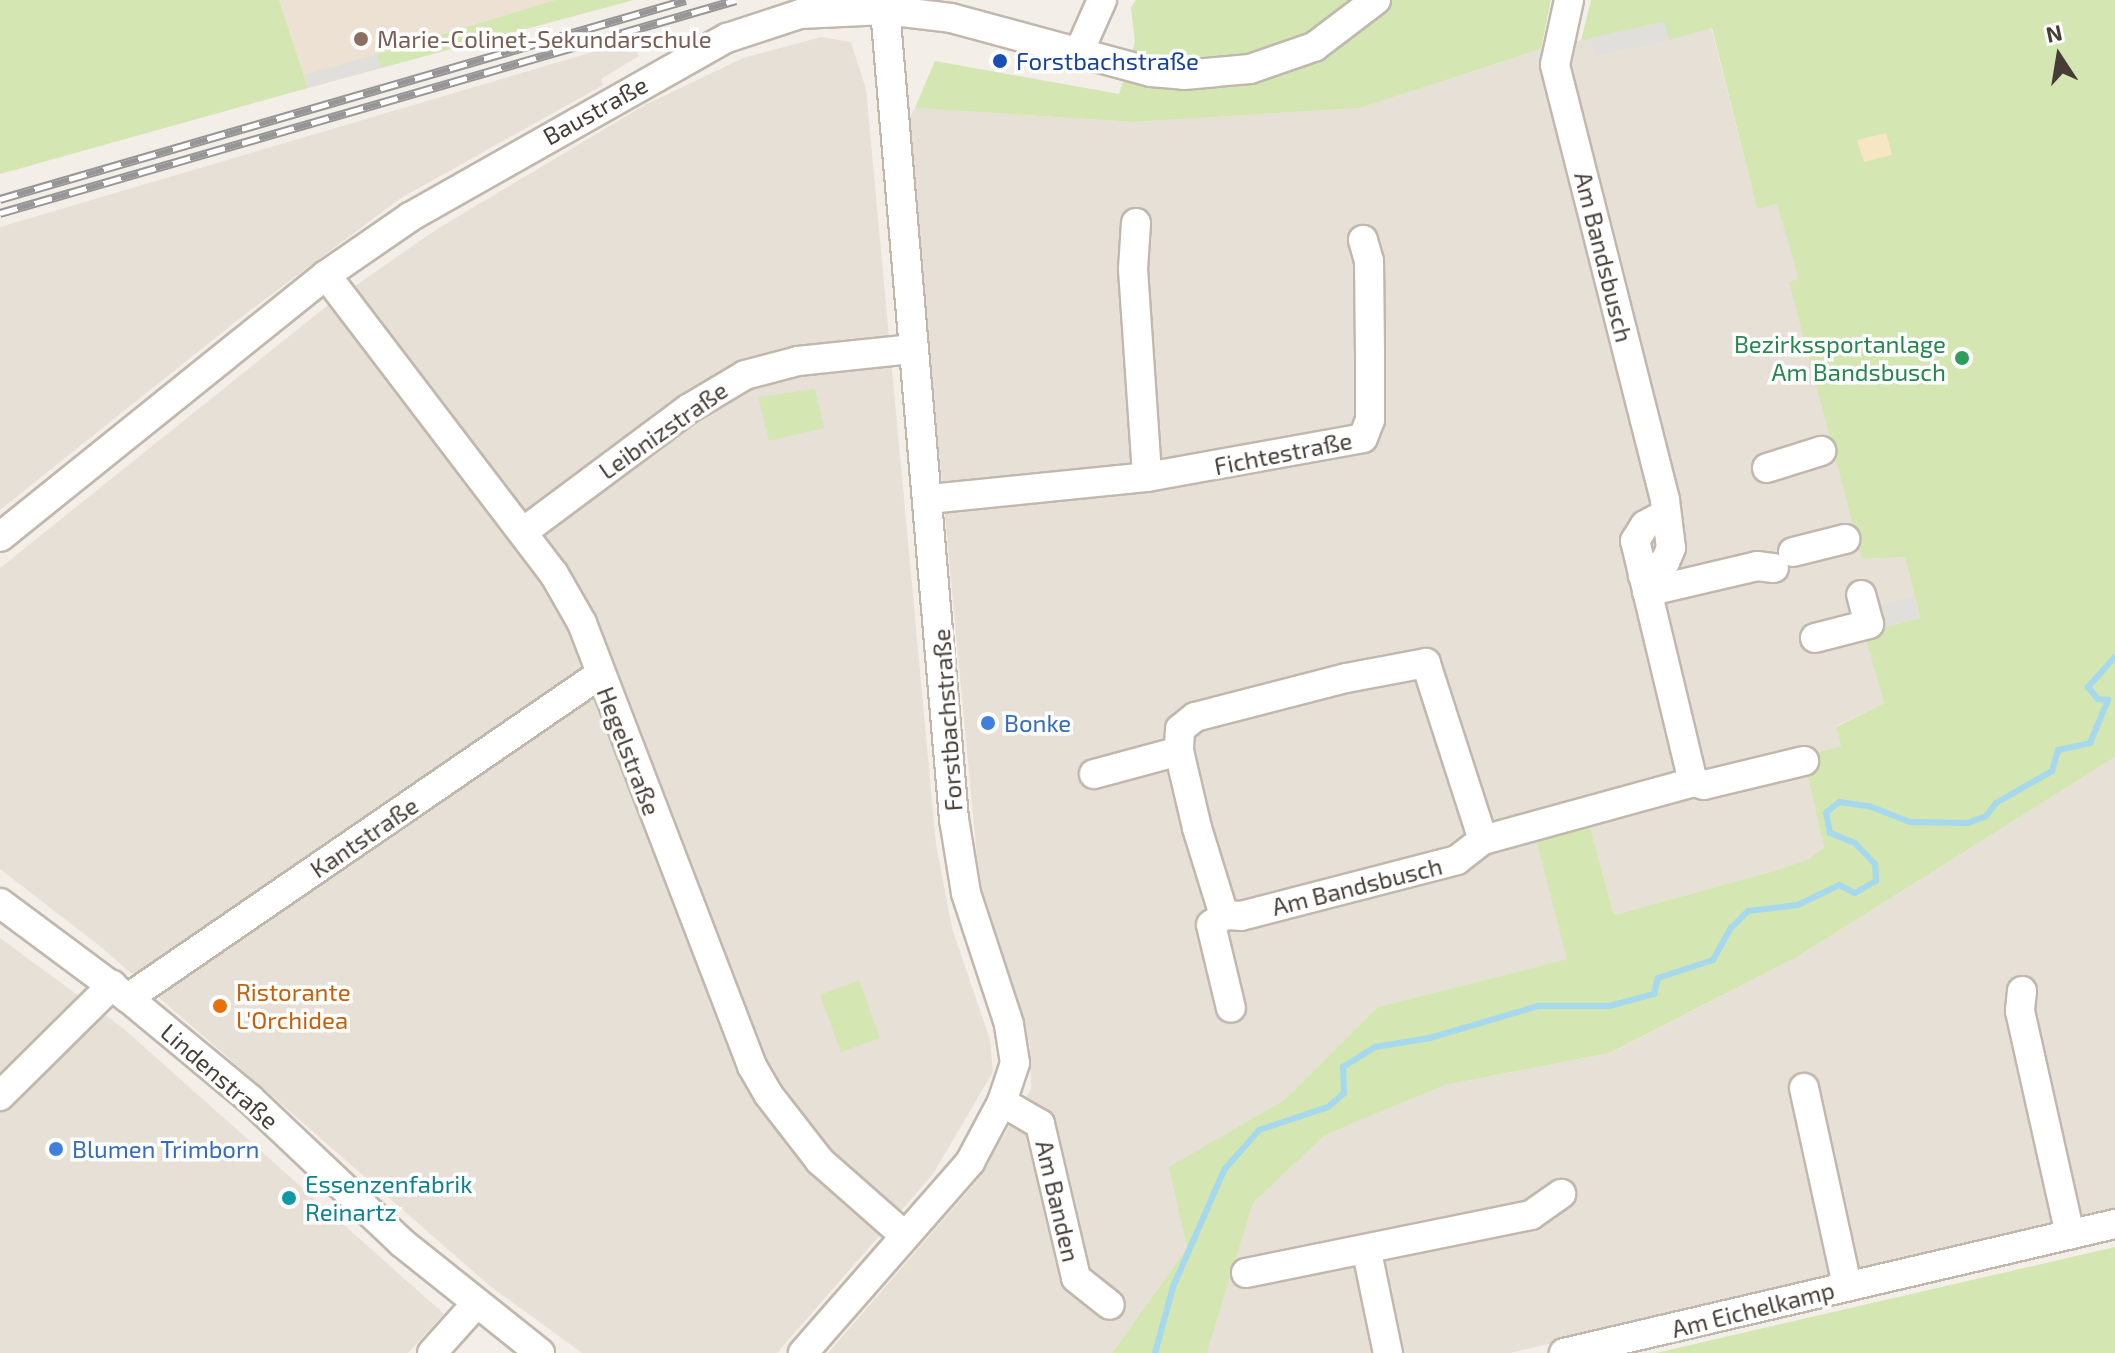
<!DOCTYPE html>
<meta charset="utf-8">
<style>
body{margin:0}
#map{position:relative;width:2115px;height:1353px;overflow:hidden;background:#f3eee7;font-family:"Exo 2",sans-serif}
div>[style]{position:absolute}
.residential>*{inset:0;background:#e7e0d6}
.education>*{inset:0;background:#ece1d2}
.green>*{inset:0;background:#d4e6b1}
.sand>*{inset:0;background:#f6e6c4}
.parking>*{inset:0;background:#e1dfdc}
.stream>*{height:6px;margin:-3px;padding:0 3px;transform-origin:3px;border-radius:3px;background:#a6d8ee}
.roads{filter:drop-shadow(2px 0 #c1b8ad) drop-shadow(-2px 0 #c1b8ad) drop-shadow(0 2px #c1b8ad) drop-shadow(0 -2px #c1b8ad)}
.minor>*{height:28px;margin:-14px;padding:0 14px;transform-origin:14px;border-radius:14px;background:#fff}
.rail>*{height:9px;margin-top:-4.5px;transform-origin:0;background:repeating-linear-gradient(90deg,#fff 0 18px,#969696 0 36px);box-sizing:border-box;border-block:2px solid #969696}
.dots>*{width:22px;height:22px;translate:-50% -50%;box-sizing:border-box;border:4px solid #fff;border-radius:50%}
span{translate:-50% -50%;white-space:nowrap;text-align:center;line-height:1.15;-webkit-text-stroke:7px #fff;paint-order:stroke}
.education-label{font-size:24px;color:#785e54}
.left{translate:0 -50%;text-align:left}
.transit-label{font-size:24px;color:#164399}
.street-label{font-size:24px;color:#463e36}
.leisure-label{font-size:24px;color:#27864d}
.right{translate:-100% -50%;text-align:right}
.shop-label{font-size:24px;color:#366cbe}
.food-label{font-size:24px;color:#c56008}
.culture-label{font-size:24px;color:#0d838f}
.north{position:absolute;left:2019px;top:16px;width:80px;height:80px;-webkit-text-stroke:6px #fff;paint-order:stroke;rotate:348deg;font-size:22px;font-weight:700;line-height:32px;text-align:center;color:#463e36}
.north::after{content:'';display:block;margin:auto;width:28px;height:36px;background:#463e36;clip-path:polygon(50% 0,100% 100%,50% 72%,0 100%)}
</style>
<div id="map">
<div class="residential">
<i style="clip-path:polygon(1664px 22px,1669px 39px,1711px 27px,1757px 209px,1777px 204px,1800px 280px,1790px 282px,1863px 559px,1905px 557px,1920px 618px,1865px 632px,1884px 703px,1836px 726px,1841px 746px,1803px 756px,1824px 847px,1809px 859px,1774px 871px,1614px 915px,1590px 827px,1535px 837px,1568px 959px,1378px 1007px,1284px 1100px,1170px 1167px,1187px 1248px,1112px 1353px,828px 1353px,976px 1182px,1031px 1089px,1030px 1046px,979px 879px,908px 121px,915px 108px,1134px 122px,1360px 108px,1541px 49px)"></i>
<i style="clip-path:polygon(821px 37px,851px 42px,866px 89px,936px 844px,952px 928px,990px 1040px,993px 1072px,933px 1174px,777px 1353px,582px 1353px,490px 1286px,101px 947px,0 869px,0 568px,328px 305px,434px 231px,643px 106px,743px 58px)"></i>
<i style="clip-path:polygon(630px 41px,639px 56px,601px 79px,603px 85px,401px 198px,244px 315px,0 510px,0 227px)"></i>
<i style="clip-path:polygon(2115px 757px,2115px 1209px,1510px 1353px,1207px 1353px,1253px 1203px,1325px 1135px,1445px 1085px,1611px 1053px,1795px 958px)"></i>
<i style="clip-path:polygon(0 938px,124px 1029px,444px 1314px,408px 1353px,0 1353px)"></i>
</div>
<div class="education">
<i style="clip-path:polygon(279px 0,555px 0,377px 54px,381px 68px,308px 88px)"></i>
</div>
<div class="green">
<i style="clip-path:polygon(0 0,279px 0,308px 88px,0 174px)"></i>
<i style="clip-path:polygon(555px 0,634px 0,381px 68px,377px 54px)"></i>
<i style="clip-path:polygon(1136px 0,1551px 0,1541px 49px,1360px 108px,1134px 122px,915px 108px,935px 61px,1119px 94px,1135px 42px,1131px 8px)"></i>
<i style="clip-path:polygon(1591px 0,2115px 0,2115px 757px,1795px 958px,1610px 1053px,1445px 1085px,1325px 1135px,1253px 1203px,1207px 1353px,1112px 1353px,1187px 1248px,1169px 1167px,1284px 1100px,1378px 1007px,1567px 959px,1535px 836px,1590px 827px,1614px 915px,1774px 871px,1809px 859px,1824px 847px,1803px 756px,1841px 746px,1836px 727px,1884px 703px,1864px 632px,1920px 618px,1905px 557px,1862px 559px,1789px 282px,1799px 279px,1777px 204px,1757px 209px,1712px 28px,1669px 40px,1663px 22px,1581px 41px)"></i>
<i style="clip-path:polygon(815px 389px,824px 428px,769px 441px,758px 397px)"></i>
<i style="clip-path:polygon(859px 980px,880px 1038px,841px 1052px,820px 995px)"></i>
<i style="clip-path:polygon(2115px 1247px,2115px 1353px,1656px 1353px)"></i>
</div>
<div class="sand">
<i style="clip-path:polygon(1886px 133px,1892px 155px,1864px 162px,1857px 140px)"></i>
</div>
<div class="parking">
<i style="clip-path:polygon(1664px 22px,1669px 40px,1595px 56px,1590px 38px)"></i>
<i style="clip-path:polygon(377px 54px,381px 68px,308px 88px,304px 75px)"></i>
<i style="clip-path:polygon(1913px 596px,1920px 618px,1885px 626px,1879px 606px)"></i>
</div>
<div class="stream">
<i style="left:1155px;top:1353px;width:68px;rotate:-74.7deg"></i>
<i style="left:1173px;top:1287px;width:128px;rotate:-66.4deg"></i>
<i style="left:1224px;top:1170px;width:53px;rotate:-48.8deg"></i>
<i style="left:1259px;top:1130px;width:73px;rotate:-18.4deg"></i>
<i style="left:1328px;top:1107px;width:21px;rotate:-41deg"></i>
<i style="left:1344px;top:1093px;width:26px;rotate:-92deg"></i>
<i style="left:1343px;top:1067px;width:38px;rotate:-32deg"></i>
<i style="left:1375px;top:1047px;width:56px;rotate:-9.3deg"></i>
<i style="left:1430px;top:1038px;width:113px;rotate:-16.5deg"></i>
<i style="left:1538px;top:1006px;width:71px"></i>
<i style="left:1609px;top:1006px;width:47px;rotate:-14.9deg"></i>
<i style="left:1654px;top:994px;width:16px;rotate:-76deg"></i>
<i style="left:1658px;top:978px;width:58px;rotate:-18.1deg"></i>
<i style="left:1713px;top:960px;width:37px;rotate:-61deg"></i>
<i style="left:1731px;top:928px;width:24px;rotate:-45deg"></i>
<i style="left:1748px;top:911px;width:50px;rotate:-6.8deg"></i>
<i style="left:1798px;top:905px;width:46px;rotate:-26deg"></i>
<i style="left:1839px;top:885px;width:18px;rotate:27deg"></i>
<i style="left:1855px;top:893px;width:24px;rotate:-30deg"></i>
<i style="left:1876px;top:881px;width:17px;rotate:-93deg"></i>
<i style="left:1875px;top:864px;width:29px;rotate:-134deg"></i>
<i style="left:1855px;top:843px;width:27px;rotate:-158deg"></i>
<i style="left:1830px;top:833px;width:20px;rotate:-101deg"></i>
<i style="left:1826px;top:813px;width:17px;rotate:-40deg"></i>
<i style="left:1839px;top:802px;width:30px;rotate:8deg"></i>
<i style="left:1869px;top:806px;width:44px;rotate:21.3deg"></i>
<i style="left:1910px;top:822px;width:58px;rotate:1deg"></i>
<i style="left:1968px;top:823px;width:19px;rotate:-21deg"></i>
<i style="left:1986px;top:816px;width:16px;rotate:-52deg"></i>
<i style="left:1996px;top:803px;width:64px;rotate:-29.7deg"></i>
<i style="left:2052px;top:771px;width:22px;rotate:-74deg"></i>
<i style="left:2058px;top:750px;width:33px;rotate:-12deg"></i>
<i style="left:2090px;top:743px;width:47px;rotate:-67.3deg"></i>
<i style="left:2108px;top:700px;width:10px;rotate:-174deg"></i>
<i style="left:2098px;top:699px;width:16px;rotate:-130deg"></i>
<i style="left:2088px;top:687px;width:40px;rotate:-48deg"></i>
</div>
<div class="roads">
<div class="minor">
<i style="left:1569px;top:0;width:66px;rotate:102.2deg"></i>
<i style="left:1555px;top:65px;width:449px;rotate:75.8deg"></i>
<i style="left:1665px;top:500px;width:48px;rotate:82.9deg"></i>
<i style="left:1671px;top:548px;width:15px;rotate:113deg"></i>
<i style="left:1665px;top:562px;width:26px;rotate:149deg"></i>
<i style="left:1078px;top:54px;width:59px;rotate:-66deg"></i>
<i style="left:1136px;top:223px;width:46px;rotate:93.7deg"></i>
<i style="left:1133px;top:269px;width:208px;rotate:86.1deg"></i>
<i style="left:326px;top:275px;width:376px;rotate:52.7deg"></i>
<i style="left:554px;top:574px;width:56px;rotate:60.3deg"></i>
<i style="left:582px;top:623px;width:474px;rotate:69deg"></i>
<i style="left:752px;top:1066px;width:32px;rotate:60deg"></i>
<i style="left:768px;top:1094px;width:85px;rotate:52.2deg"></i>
<i style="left:820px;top:1161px;width:113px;rotate:41.4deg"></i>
<i style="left:1767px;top:468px;width:57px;rotate:-17.5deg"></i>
<i style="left:930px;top:499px;width:218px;rotate:-5.8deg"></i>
<i style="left:1147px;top:477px;width:219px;rotate:-10.2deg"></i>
<i style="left:1363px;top:438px;width:19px;rotate:-69deg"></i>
<i style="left:1370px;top:420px;width:66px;rotate:-90deg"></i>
<i style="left:1370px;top:354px;width:93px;rotate:-90.6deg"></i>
<i style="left:1369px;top:261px;width:22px;rotate:-106deg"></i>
<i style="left:523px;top:532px;width:206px;rotate:-36.7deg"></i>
<i style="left:688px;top:409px;width:66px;rotate:-30.8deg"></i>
<i style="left:745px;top:375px;width:55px;rotate:-14.8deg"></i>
<i style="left:798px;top:361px;width:116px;rotate:-6deg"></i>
<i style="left:0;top:537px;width:418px;rotate:-38.8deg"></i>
<i style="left:326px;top:275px;width:102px;rotate:-34.6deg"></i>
<i style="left:410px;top:217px;width:364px;rotate:-29.5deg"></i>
<i style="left:727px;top:38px;width:77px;rotate:-18.2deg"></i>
<i style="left:800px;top:14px;width:85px;rotate:-2.7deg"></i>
<i style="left:885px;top:10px;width:66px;rotate:6.9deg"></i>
<i style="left:951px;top:18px;width:207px;rotate:15.1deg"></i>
<i style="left:1151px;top:72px;width:33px;rotate:5deg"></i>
<i style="left:1184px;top:75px;width:66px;rotate:-5.2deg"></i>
<i style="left:1250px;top:69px;width:68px;rotate:-19deg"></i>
<i style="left:1314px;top:47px;width:78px;rotate:-37.2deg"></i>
<i style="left:1793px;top:552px;width:54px;rotate:-14deg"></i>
<i style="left:1647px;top:592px;width:113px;rotate:-13.3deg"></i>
<i style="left:1757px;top:566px;width:17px;rotate:7deg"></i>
<i style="left:1815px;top:638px;width:56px;rotate:-14.5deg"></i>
<i style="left:1869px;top:624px;width:30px;rotate:-105deg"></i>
<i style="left:1094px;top:774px;width:88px;rotate:-15.1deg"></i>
<i style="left:1693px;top:782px;width:11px;rotate:15deg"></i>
<i style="left:1704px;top:785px;width:103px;rotate:-13.5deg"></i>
<i style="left:1483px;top:840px;width:186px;rotate:-107.9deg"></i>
<i style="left:1426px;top:663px;width:81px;rotate:169.4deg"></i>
<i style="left:1346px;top:678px;width:156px;rotate:165.5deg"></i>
<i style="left:1195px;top:717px;width:19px;rotate:141deg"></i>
<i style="left:1180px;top:729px;width:22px;rotate:93deg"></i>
<i style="left:1179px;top:751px;width:79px;rotate:76.8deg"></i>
<i style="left:1197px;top:828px;width:91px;rotate:72.8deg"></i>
<i style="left:1224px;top:915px;width:17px;rotate:3deg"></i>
<i style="left:1241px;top:916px;width:223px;rotate:-14.5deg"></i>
<i style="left:1457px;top:860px;width:33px;rotate:-38deg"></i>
<i style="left:1483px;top:840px;width:218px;rotate:-15.4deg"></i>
<i style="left:1693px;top:782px;width:248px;rotate:-103.5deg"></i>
<i style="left:1635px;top:541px;width:19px;rotate:-58deg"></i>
<i style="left:1645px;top:525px;width:21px;rotate:-28deg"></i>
<i style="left:0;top:903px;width:159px;rotate:36.6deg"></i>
<i style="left:128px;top:998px;width:158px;rotate:39.6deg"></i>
<i style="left:250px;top:1099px;width:208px;rotate:43.4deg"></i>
<i style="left:401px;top:1242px;width:178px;rotate:38.6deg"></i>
<i style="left:1224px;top:915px;width:16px;rotate:142deg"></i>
<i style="left:1211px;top:925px;width:85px;rotate:76.5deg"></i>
<i style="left:2022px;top:991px;width:20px;rotate:96deg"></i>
<i style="left:2020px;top:1011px;width:229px;rotate:77.4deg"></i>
<i style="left:128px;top:998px;width:571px;rotate:-34.44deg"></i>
<i style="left:1804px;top:1088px;width:203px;rotate:77.7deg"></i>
<i style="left:0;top:1096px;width:158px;rotate:-44.7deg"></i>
<i style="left:1002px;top:1102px;width:44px;rotate:30.1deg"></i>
<i style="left:1040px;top:1124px;width:158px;rotate:76.8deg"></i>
<i style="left:1076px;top:1278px;width:43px;rotate:38.5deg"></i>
<i style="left:1367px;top:1252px;width:103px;rotate:78.3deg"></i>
<i style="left:1246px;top:1273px;width:291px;rotate:-11.5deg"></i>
<i style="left:1531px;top:1215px;width:37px;rotate:-35deg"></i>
<i style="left:432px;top:1353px;width:66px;rotate:-48.1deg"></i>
<i style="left:803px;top:1353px;width:254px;rotate:-48.8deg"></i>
<i style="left:970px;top:1162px;width:68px;rotate:-61.9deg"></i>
<i style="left:1002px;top:1102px;width:41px;rotate:-71.6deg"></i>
<i style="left:1015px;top:1063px;width:39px;rotate:-99deg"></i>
<i style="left:1009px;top:1024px;width:138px;rotate:-108.2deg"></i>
<i style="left:966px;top:893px;width:75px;rotate:-99.2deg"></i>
<i style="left:954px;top:819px;width:812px;rotate:-94.87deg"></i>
<i style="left:1564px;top:1353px;width:566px;rotate:-13.18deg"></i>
</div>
</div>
<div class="rail">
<i style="left:0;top:199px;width:714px;rotate:-16.18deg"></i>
<i style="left:0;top:213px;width:766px;rotate:-16.14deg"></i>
</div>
<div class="dots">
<i style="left:361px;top:39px;background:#8d6e63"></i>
<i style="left:1000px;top:61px;background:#1a4fb4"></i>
<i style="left:1962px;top:358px;background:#2e9e5b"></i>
<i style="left:988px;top:723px;background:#3f7fe0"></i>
<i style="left:220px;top:1006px;background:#e8710a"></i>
<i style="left:56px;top:1149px;background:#3f7fe0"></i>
<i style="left:289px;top:1198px;background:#0f9aa8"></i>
</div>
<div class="education-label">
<span class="left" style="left:377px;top:39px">Marie-Colinet-Sekundarschule</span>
</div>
<div class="transit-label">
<span class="left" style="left:1016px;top:61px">Forstbachstraße</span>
</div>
<div class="street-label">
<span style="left:595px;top:110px;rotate:-29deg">Baustraße</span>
<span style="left:1604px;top:257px;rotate:76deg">Am Bandsbusch</span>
<span style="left:663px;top:430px;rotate:-35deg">Leibnizstraße</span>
<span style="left:1283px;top:453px;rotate:-11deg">Fichtestraße</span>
<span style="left:947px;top:720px;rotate:-94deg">Forstbachstraße</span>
<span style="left:629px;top:751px;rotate:69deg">Hegelstraße</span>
<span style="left:364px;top:837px;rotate:-34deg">Kantstraße</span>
<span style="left:1357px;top:886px;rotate:-14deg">Am Bandsbusch</span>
<span style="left:220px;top:1076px;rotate:41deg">Lindenstraße</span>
<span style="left:1058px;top:1201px;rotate:77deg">Am Banden</span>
<span style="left:1753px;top:1309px;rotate:-14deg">Am Eichelkamp</span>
</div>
<div class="leisure-label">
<span class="right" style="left:1946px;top:358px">Bezirkssportanlage<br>Am Bandsbusch</span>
</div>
<div class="shop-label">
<span class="left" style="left:1004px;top:723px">Bonke</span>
<span class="left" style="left:72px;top:1149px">Blumen Trimborn</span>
</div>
<div class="food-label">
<span class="left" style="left:236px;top:1006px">Ristorante<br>L'Orchidea</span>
</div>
<div class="culture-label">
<span class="left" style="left:305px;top:1198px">Essenzenfabrik<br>Reinartz</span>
</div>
<div class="north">N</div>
</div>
